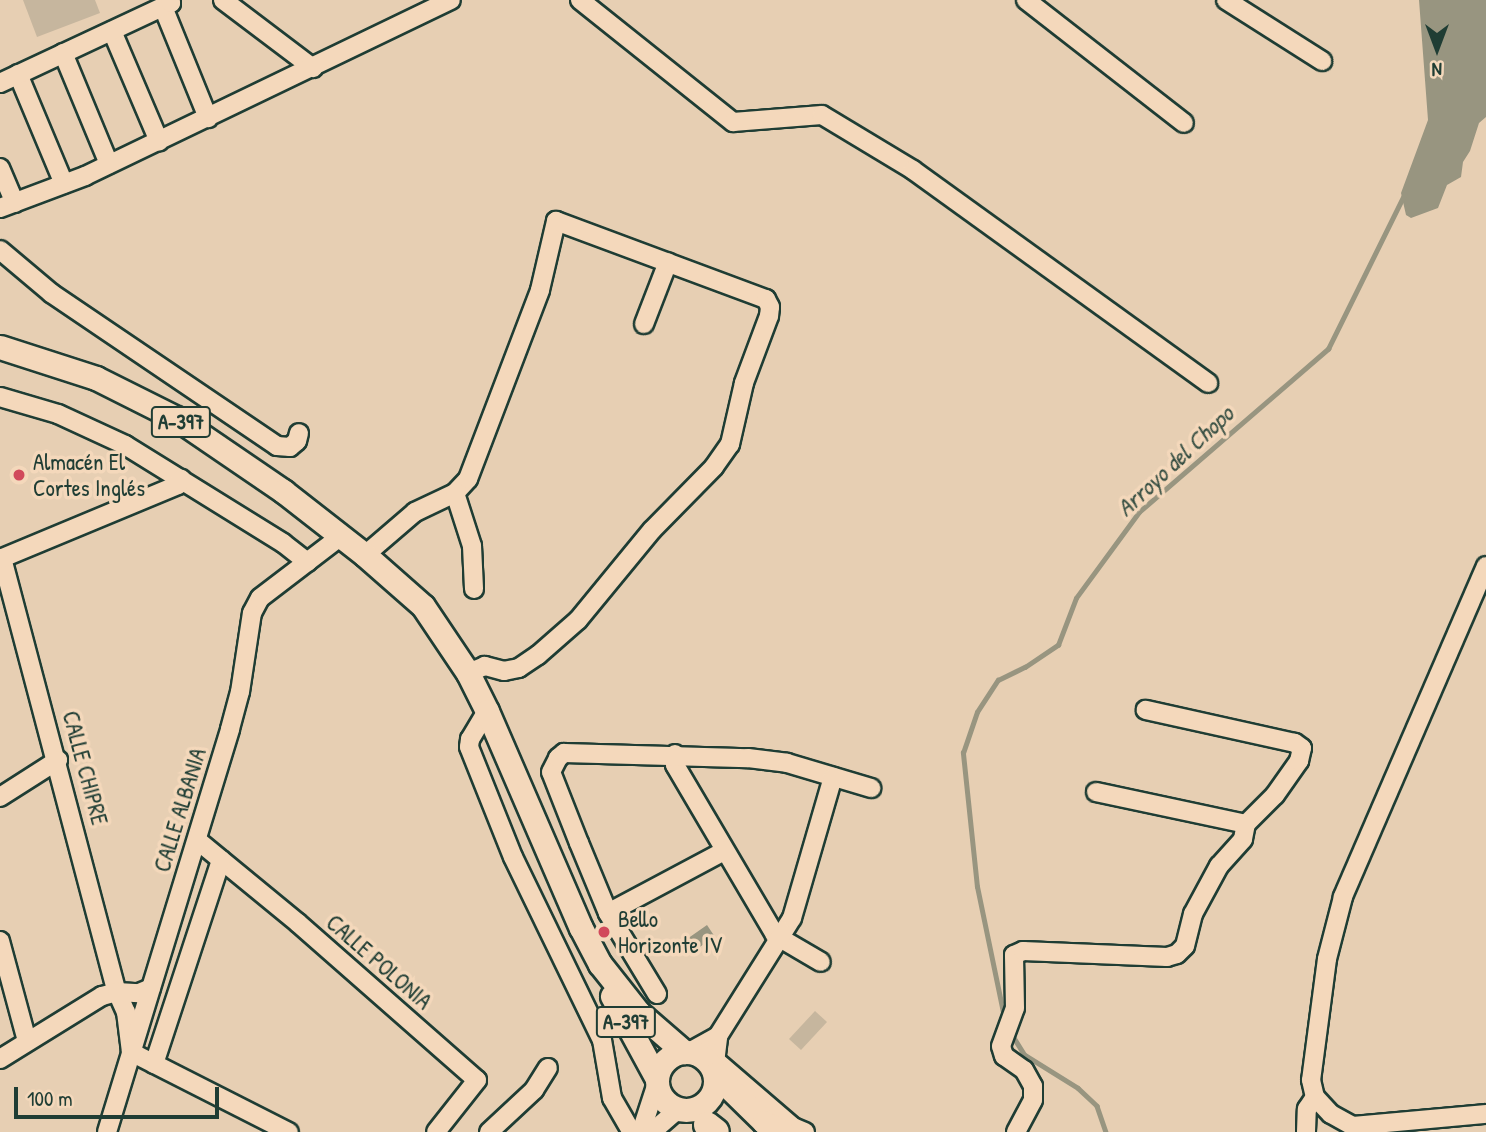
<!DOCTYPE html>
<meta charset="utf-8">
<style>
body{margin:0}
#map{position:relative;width:1486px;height:1132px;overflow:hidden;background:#e7cfb3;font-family:"Patrick Hand",sans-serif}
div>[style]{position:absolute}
.green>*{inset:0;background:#c6b69e}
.water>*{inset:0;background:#989580}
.stream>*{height:4.5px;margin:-2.25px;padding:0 2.25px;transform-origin:2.25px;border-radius:2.25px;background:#989580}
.roads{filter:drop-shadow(2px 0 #1f3d34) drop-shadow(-2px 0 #1f3d34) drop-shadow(0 2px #1f3d34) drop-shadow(0 -2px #1f3d34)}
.minor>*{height:18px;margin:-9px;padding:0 9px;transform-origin:9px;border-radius:9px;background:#f4d8bb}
.major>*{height:23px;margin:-11.5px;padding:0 11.5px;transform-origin:11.5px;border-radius:11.5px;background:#f4d8bb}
.major>.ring{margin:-11.5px;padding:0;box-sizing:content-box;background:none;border:23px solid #f4d8bb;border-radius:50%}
.highway>*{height:26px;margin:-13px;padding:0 13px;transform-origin:13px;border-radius:13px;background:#f4d8bb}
.dots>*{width:19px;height:19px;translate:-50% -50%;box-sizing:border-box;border:4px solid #f4d8bb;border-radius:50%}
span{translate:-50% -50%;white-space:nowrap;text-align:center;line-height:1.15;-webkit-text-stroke:7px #f4d8bb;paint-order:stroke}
.shield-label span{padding:2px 5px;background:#f4d8bb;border:2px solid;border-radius:5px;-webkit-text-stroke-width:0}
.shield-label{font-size:21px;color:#1f3d34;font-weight:700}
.poi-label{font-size:23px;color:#1f3d34}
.left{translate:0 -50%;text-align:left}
.street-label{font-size:23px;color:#1f3d34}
.water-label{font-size:24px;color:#374f43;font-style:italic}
.north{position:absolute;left:1402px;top:14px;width:70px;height:70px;-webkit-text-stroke:5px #f4d8bb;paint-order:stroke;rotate:180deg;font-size:19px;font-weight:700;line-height:28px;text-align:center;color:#1f3d34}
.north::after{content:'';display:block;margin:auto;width:24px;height:32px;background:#1f3d34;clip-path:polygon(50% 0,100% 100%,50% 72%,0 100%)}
.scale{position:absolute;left:14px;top:1087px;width:205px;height:32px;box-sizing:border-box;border:4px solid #1f3d34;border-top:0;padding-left:9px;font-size:21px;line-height:24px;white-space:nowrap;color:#1f3d34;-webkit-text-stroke:5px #f4d8bb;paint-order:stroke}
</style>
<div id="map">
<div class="green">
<i style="clip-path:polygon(23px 0,95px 0,100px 13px,37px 37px)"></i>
<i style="clip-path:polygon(815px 1011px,827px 1022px,801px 1050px,789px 1039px)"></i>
</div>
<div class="water">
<i style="clip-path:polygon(1419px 0,1486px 0,1486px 117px,1479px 123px,1470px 151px,1463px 162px,1461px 177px,1447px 185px,1438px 208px,1411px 218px,1406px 215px,1401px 193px,1428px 120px)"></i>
<i style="clip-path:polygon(707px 925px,715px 937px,695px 950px,693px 948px,689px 950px,685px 944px,689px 942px,687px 939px)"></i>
</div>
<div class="stream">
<i style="left:1005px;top:1022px;width:138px;rotate:-101.7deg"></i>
<i style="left:977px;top:887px;width:135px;rotate:-96deg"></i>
<i style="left:963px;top:753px;width:43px;rotate:-71.1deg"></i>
<i style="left:977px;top:712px;width:38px;rotate:-57deg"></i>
<i style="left:998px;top:680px;width:30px;rotate:-26deg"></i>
<i style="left:1025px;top:667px;width:40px;rotate:-34deg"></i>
<i style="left:1058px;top:645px;width:50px;rotate:-69deg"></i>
<i style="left:1076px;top:598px;width:107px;rotate:-53.8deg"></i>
<i style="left:1139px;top:512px;width:250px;rotate:-40.8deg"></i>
<i style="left:1328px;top:349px;width:172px;rotate:-63.7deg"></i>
<i style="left:1011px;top:1033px;width:26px;rotate:58deg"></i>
<i style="left:1025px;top:1055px;width:62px;rotate:31.9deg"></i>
<i style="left:1078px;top:1088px;width:26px;rotate:43deg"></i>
<i style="left:1097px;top:1106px;width:28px;rotate:71deg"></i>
</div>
<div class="roads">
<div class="minor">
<i style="left:223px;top:0;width:113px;rotate:37.1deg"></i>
<i style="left:580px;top:0;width:196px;rotate:38.6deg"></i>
<i style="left:733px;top:122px;width:89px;rotate:-4.5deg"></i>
<i style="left:822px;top:115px;width:106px;rotate:31.1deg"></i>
<i style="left:913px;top:170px;width:364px;rotate:35.8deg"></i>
<i style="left:1026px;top:0;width:200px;rotate:37.9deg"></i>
<i style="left:1226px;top:0;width:114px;rotate:32.4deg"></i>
<i style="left:163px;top:7px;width:120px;rotate:67.9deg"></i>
<i style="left:112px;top:31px;width:120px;rotate:66.9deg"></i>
<i style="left:63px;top:53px;width:120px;rotate:67.5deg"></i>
<i style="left:18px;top:74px;width:119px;rotate:67.3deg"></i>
<i style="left:0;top:83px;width:189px;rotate:-25.1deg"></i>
<i style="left:171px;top:3px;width:3px;rotate:-108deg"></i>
<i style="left:0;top:168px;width:38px;rotate:67deg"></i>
<i style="left:0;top:208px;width:91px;rotate:-20.6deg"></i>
<i style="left:85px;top:176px;width:406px;rotate:-25.7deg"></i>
<i style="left:0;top:250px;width:67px;rotate:40.1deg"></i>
<i style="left:51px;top:293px;width:273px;rotate:34.1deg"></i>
<i style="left:277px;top:446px;width:13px;rotate:4deg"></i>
<i style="left:290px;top:447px;width:9px;rotate:-41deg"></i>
<i style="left:297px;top:441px;width:8px;rotate:-76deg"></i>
<i style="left:644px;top:324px;width:66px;rotate:-68.8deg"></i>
<i style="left:0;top:397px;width:60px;rotate:16.3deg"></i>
<i style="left:58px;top:414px;width:74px;rotate:24.8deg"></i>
<i style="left:125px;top:445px;width:186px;rotate:31.8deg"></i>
<i style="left:283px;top:543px;width:31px;rotate:38deg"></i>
<i style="left:455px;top:493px;width:56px;rotate:72.2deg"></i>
<i style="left:472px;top:546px;width:43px;rotate:87.3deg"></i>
<i style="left:365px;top:555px;width:66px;rotate:-40.7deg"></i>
<i style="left:415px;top:512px;width:44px;rotate:-25.4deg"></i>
<i style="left:455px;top:493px;width:19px;rotate:-47deg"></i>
<i style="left:468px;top:479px;width:202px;rotate:-69.1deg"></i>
<i style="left:540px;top:290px;width:71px;rotate:-76.9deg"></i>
<i style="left:556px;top:221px;width:224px;rotate:20.4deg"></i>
<i style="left:766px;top:299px;width:9px;rotate:63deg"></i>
<i style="left:770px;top:307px;width:9px;rotate:96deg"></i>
<i style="left:769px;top:316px;width:72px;rotate:110.5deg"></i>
<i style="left:744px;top:383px;width:63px;rotate:102.9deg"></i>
<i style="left:730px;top:444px;width:28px;rotate:125deg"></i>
<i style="left:714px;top:467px;width:88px;rotate:134.5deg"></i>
<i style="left:652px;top:530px;width:117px;rotate:129.4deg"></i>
<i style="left:578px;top:620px;width:53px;rotate:138.8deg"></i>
<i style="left:538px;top:655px;width:23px;rotate:146deg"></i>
<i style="left:519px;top:668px;width:15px;rotate:169deg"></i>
<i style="left:504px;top:671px;width:20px;rotate:-165deg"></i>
<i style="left:485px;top:666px;width:18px;rotate:158deg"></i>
<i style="left:2px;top:558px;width:449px;rotate:75.2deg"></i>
<i style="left:117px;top:992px;width:22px;rotate:66deg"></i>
<i style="left:126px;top:1012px;width:40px;rotate:82.9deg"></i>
<i style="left:131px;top:1052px;width:177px;rotate:26.9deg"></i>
<i style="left:0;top:559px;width:193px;rotate:-22.6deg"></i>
<i style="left:178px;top:485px;width:7px;rotate:-63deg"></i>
<i style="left:1486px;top:566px;width:361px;rotate:113.4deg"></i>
<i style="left:1343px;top:897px;width:64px;rotate:104.5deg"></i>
<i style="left:1327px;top:959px;width:122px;rotate:97.5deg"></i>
<i style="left:1311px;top:1080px;width:17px;rotate:77deg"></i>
<i style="left:1315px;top:1097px;width:23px;rotate:47deg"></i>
<i style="left:1331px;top:1114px;width:25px;rotate:29deg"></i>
<i style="left:1353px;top:1126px;width:134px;rotate:-5.2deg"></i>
<i style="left:487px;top:711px;width:33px;rotate:121deg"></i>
<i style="left:470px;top:739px;width:8px;rotate:97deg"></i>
<i style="left:469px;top:747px;width:118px;rotate:68.2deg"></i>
<i style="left:513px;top:857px;width:203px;rotate:64.1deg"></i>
<i style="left:602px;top:1040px;width:59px;rotate:80.2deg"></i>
<i style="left:612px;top:1098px;width:39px;rotate:60deg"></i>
<i style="left:675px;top:754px;width:11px;rotate:90deg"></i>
<i style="left:675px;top:765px;width:197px;rotate:59.5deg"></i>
<i style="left:775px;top:935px;width:53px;rotate:30.4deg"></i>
<i style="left:1096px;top:792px;width:153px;rotate:12deg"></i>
<i style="left:0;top:797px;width:69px;rotate:-32.5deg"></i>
<i style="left:197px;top:840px;width:131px;rotate:39.4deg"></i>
<i style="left:298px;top:923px;width:238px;rotate:41.3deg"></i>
<i style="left:477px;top:1080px;width:66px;rotate:128.3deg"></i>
<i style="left:608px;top:913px;width:132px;rotate:-28.1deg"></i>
<i style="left:0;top:941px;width:104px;rotate:74.9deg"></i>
<i style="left:657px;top:994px;width:95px;rotate:-121.2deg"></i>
<i style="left:608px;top:913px;width:76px;rotate:-112.5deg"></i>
<i style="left:579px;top:843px;width:76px;rotate:-111.5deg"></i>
<i style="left:551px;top:772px;width:16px;rotate:-63deg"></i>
<i style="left:558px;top:758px;width:8px;rotate:-40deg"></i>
<i style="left:564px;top:753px;width:184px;rotate:1.6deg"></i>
<i style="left:748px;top:758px;width:39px;rotate:7deg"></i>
<i style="left:787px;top:763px;width:88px;rotate:16.6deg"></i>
<i style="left:689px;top:1052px;width:33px;rotate:-29deg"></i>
<i style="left:0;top:1059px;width:120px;rotate:-31.7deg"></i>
<i style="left:102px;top:996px;width:16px;rotate:-15deg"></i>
<i style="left:117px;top:992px;width:22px;rotate:3deg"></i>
<i style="left:139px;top:993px;width:13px;rotate:-23deg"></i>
<i style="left:714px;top:1059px;width:104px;rotate:40.7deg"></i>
<i style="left:793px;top:1127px;width:13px;rotate:23deg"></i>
<i style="left:154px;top:1064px;width:215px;rotate:-71.8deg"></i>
<i style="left:714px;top:1071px;width:35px;rotate:-83deg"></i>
<i style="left:718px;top:1036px;width:139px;rotate:-57.9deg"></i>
<i style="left:792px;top:918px;width:147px;rotate:-73.8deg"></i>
<i style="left:107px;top:1132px;width:421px;rotate:-73deg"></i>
<i style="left:230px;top:729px;width:38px;rotate:-75deg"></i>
<i style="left:240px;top:692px;width:80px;rotate:-81.4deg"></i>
<i style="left:252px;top:613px;width:17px;rotate:-62deg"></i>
<i style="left:260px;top:598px;width:102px;rotate:-37.4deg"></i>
<i style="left:489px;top:1132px;width:62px;rotate:-43deg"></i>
<i style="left:534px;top:1090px;width:26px;rotate:-58deg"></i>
<i style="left:641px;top:1132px;width:52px;rotate:-71.9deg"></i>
<i style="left:652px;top:1132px;width:35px;rotate:-41deg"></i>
<i style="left:1016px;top:1132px;width:36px;rotate:-62deg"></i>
<i style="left:1033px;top:1100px;width:14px;rotate:-90deg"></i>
<i style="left:1033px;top:1086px;width:18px;rotate:-119deg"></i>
<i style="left:1024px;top:1070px;width:24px;rotate:-145deg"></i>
<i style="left:1004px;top:1056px;width:10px;rotate:-107deg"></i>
<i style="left:1001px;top:1046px;width:40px;rotate:-69.8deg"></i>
<i style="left:1015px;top:1008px;width:53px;rotate:-91.1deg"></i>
<i style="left:1014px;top:955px;width:10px;rotate:-24deg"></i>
<i style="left:1023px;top:951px;width:144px;rotate:2.4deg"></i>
<i style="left:1167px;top:957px;width:10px;rotate:-17deg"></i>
<i style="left:1177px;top:954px;width:11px;rotate:-45deg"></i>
<i style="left:1185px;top:946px;width:33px;rotate:-76deg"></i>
<i style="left:1193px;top:914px;width:55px;rotate:-61.6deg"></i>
<i style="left:1219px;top:866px;width:36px;rotate:-48deg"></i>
<i style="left:1243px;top:839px;width:15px;rotate:-79deg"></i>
<i style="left:1246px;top:824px;width:41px;rotate:-45deg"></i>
<i style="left:1275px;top:795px;width:42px;rotate:-54.8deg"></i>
<i style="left:1299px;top:761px;width:13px;rotate:-77deg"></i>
<i style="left:1302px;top:748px;width:9px;rotate:-144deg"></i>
<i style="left:1295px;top:743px;width:153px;rotate:-167.5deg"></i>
<i style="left:1306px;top:1132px;width:23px;rotate:-88deg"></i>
<i style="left:1307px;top:1109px;width:14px;rotate:-56deg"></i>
</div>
<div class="major">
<i style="left:0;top:347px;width:101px;rotate:17.9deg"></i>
<i style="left:96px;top:378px;width:89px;rotate:26.6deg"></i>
<i style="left:176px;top:418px;width:130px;rotate:34.3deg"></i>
<i style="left:283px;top:491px;width:104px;rotate:38deg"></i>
<i style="left:365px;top:555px;width:77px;rotate:41.3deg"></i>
<i style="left:423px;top:606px;width:81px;rotate:56.1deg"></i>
<i style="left:468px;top:673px;width:42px;rotate:63.4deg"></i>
<i style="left:487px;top:711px;width:236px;rotate:66.6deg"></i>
<i style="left:581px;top:928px;width:41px;rotate:62.2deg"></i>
<i style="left:600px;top:964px;width:63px;rotate:51.5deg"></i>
<i style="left:639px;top:1013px;width:60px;rotate:40.9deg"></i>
<i style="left:612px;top:996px;width:94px;rotate:61.5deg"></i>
<i class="ring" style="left:657px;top:1052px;width:35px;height:35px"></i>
<i style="left:715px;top:1074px;width:69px;rotate:44.4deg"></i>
<i style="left:764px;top:1122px;width:21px;rotate:29deg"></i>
</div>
<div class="highway">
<i style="left:707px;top:1125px;width:11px;rotate:38deg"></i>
</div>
</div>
<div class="dots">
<i style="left:19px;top:475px;background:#d1495b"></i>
<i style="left:604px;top:932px;background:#d1495b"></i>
</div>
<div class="shield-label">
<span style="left:181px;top:422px">A-397</span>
<span style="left:626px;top:1022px">A-397</span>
</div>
<div class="poi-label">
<span class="left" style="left:33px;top:475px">Almacén El<br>Cortes Inglés</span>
<span class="left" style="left:618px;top:932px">Bello<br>Horizonte IV</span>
</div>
<div class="street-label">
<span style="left:85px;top:768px;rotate:75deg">CALLE CHIPRE</span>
<span style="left:180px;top:810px;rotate:-73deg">CALLE ALBANIA</span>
<span style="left:379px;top:962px;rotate:41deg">CALLE POLONIA</span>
</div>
<div class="water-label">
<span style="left:1175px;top:461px;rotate:-43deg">Arroyo del Chopo</span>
</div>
<div class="north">N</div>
<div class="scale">100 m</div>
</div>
